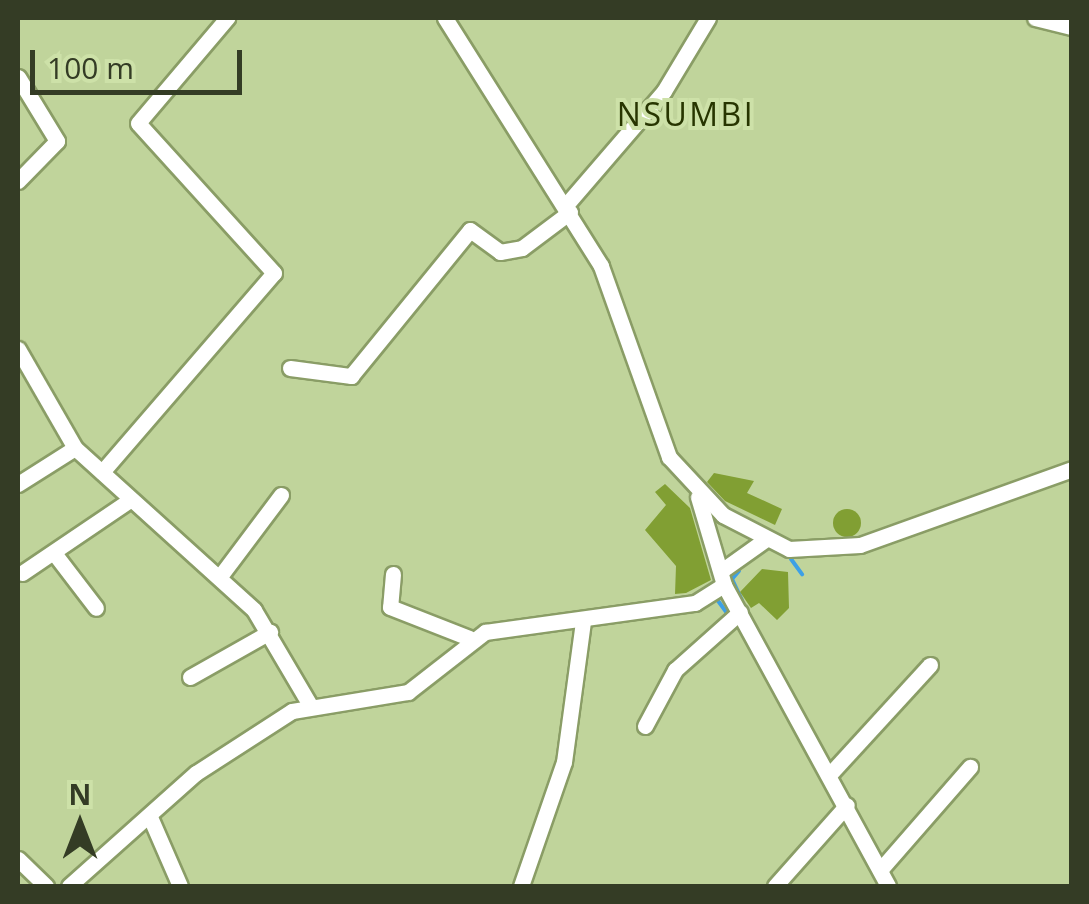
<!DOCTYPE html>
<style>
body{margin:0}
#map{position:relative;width:1089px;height:904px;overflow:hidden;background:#c0d49b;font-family:"Open Sans",sans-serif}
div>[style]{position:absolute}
.stream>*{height:4px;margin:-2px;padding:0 2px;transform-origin:2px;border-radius:2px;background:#3da0e6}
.building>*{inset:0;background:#819f33}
.round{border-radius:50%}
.roads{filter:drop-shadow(2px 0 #8a9d66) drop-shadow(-2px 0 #8a9d66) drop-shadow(0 2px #8a9d66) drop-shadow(0 -2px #8a9d66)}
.minor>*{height:15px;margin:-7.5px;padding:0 7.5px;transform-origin:7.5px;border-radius:7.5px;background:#fff}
span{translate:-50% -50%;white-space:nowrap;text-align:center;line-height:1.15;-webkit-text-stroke:8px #cde1a8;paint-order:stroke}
.quarter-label{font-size:32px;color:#273500;letter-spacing:2.5px}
.frame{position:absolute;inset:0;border:20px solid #343c25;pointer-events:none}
.north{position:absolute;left:30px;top:774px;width:100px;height:100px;-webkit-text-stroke:8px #cde1a8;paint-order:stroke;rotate:0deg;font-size:28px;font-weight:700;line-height:40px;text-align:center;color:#343c25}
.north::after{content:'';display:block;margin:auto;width:35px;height:45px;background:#343c25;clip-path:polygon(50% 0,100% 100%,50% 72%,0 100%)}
.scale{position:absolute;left:30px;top:50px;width:212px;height:45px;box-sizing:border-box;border:5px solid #343c25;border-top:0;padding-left:12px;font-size:30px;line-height:35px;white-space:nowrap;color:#343c25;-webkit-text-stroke:8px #cde1a8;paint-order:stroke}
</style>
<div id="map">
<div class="stream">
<i style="left:791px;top:559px;width:19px;rotate:54deg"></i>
<i style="left:739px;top:571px;width:11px;rotate:131deg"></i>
<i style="left:732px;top:579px;width:23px;rotate:65deg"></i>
<i style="left:716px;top:598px;width:19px;rotate:54deg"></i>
</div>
<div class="building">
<i style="clip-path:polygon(714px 473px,754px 481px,747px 493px,782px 509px,775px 525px,725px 501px,707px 482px)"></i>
<i style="clip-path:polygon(665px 484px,690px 508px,711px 580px,686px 593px,675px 594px,676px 566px,645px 530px,666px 505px,655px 492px)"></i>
<i class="round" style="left:833px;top:509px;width:28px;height:28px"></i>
<i style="clip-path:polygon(762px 569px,788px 572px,789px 608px,777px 620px,759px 603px,751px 608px,740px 592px)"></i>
</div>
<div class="roads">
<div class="minor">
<i style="left:445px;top:18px;width:293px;rotate:57.8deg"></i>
<i style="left:601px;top:266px;width:203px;rotate:70.4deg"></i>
<i style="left:669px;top:457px;width:79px;rotate:47deg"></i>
<i style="left:723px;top:515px;width:74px;rotate:27.3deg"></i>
<i style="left:789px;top:549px;width:71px;rotate:-3.2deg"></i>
<i style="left:860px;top:545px;width:225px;rotate:-19.7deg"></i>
<i style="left:1035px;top:18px;width:38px;rotate:14deg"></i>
<i style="left:18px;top:77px;width:75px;rotate:58.6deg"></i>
<i style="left:57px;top:141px;width:56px;rotate:134.3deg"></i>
<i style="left:566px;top:205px;width:150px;rotate:-49.3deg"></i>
<i style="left:664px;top:91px;width:85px;rotate:-58.9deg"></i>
<i style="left:18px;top:349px;width:114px;rotate:60.1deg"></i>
<i style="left:75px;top:448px;width:241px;rotate:42.1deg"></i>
<i style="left:254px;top:610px;width:110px;rotate:59.5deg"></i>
<i style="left:290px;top:368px;width:62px;rotate:7.5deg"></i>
<i style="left:351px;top:376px;width:188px;rotate:-50.8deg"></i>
<i style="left:470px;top:230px;width:37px;rotate:36deg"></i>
<i style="left:500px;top:252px;width:22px;rotate:-10deg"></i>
<i style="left:522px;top:248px;width:60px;rotate:-36.9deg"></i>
<i style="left:102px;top:472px;width:263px;rotate:-49.2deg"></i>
<i style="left:274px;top:273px;width:202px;rotate:-132.2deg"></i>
<i style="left:138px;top:123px;width:138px;rotate:-49.7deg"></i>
<i style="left:18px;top:484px;width:67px;rotate:-32.3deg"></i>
<i style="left:698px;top:497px;width:92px;rotate:73.5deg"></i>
<i style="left:724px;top:585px;width:343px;rotate:61.4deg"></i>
<i style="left:54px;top:553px;width:69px;rotate:52.6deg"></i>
<i style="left:724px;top:569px;width:52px;rotate:-35.5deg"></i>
<i style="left:22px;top:573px;width:130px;rotate:-34.1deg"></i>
<i style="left:393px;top:574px;width:33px;rotate:95deg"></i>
<i style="left:390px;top:607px;width:85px;rotate:21.4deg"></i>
<i style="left:221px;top:575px;width:100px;rotate:-53.1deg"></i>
<i style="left:190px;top:677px;width:92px;rotate:-29.4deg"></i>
<i style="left:645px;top:726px;width:64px;rotate:-61.8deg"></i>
<i style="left:675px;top:670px;width:87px;rotate:-41.7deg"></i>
<i style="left:830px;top:774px;width:148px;rotate:-47.5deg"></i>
<i style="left:150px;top:817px;width:75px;rotate:66.5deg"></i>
<i style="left:18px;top:859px;width:39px;rotate:44deg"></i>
<i style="left:880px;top:870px;width:137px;rotate:-48.9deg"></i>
<i style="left:69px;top:886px;width:170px;rotate:-41.7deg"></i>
<i style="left:196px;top:773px;width:114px;rotate:-32.9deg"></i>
<i style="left:292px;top:711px;width:118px;rotate:-9.3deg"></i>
<i style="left:408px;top:692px;width:98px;rotate:-37.9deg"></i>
<i style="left:485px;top:632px;width:212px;rotate:-7.9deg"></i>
<i style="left:695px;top:603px;width:34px;rotate:-32deg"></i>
<i style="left:521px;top:886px;width:131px;rotate:-70.9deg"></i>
<i style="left:564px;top:762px;width:141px;rotate:-82.3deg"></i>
<i style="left:775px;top:886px;width:108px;rotate:-48.4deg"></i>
</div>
</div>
<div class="quarter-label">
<span style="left:686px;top:114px">NSUMBI</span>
</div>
<div class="frame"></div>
<div class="north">N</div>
<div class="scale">100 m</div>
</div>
